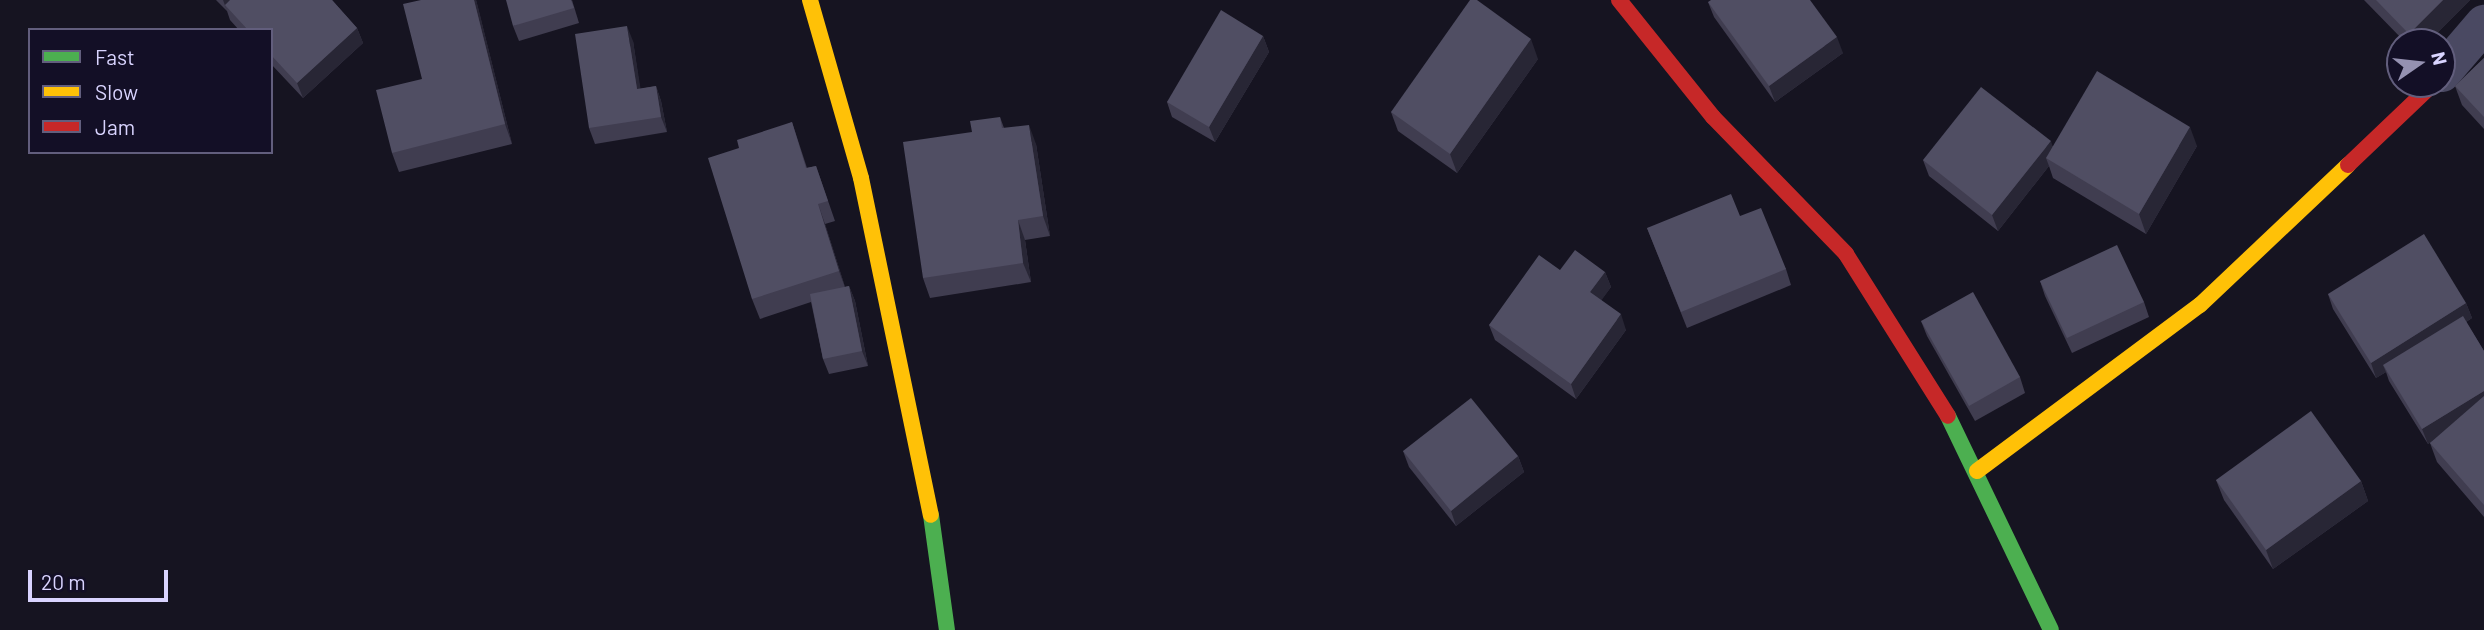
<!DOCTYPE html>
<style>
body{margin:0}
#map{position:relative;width:2484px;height:630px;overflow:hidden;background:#161421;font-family:Barlow,sans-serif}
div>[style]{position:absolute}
.street>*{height:38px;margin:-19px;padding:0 19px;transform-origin:19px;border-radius:19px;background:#4a4962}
.fast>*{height:16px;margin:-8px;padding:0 8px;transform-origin:8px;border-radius:8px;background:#4caf50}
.slow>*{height:16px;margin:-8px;padding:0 8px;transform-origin:8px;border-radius:8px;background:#ffc107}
.jam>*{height:16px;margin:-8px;padding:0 8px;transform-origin:8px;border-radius:8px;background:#c62828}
.wall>*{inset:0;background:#403d50}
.shaded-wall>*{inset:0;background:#282635}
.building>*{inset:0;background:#504e63}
span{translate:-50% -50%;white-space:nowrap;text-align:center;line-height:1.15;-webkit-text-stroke:6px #130f26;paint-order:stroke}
.legend{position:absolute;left:28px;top:28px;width:245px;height:126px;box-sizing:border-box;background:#130f26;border:2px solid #625e7d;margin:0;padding:9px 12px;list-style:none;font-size:21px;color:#d9d4ff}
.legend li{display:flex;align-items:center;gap:14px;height:35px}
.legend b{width:35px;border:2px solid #625e7d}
.north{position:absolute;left:2386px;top:28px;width:70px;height:70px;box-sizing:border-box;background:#130f26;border:2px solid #625e7d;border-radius:50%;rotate:76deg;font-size:19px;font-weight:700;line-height:28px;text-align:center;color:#d9d4ff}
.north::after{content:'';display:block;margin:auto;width:24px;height:32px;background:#9591b1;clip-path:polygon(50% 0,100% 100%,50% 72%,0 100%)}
.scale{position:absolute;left:28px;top:570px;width:140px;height:32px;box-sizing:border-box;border:4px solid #d9d4ff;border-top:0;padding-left:9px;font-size:21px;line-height:24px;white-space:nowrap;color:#d9d4ff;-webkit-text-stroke:5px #130f26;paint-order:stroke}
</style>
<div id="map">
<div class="street">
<i style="left:2442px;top:73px;width:65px;rotate:-49.4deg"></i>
</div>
<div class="fast">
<i style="left:1948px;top:416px;width:237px;rotate:64.3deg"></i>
<i style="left:931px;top:515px;width:116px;rotate:82.1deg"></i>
</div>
<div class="slow">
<i style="left:810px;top:0;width:185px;rotate:74deg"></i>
<i style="left:861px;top:178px;width:344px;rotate:78.3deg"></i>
<i style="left:1977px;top:471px;width:278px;rotate:-36.7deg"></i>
<i style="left:2200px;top:305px;width:204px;rotate:-43.4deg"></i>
</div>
<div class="jam">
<i style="left:1619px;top:0;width:150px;rotate:51.2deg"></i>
<i style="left:1713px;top:117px;width:191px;rotate:45.8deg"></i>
<i style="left:1846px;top:254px;width:191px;rotate:57.8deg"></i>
<i style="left:2348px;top:165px;width:117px;rotate:-43.6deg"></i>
</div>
<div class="wall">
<i style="clip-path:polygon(216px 0,332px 0,357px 28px,363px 43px,303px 98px,271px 64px,271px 30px,239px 30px,230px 20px,227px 11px)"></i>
<i style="clip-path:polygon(421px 0,476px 0,512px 144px,399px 172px,392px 153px,422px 79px)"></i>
<i style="clip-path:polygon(572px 0,579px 23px,519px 41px,513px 26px)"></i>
<i style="clip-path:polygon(2364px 0,2470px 0,2428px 42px,2405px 42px)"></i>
<i style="clip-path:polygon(1708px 2px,1843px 53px,1775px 102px,1714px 17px)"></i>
<i style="clip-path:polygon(1263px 36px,1269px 52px,1215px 142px,1172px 117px,1167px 102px)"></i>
<i style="clip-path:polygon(633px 41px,640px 89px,656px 86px,661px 101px,667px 132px,595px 144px,589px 128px)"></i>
<i style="clip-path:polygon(2484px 58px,2484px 129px,2462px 105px,2455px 86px)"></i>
<i style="clip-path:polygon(1538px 59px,1457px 173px,1398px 131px,1391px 112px)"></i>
<i style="clip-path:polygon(1000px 117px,1004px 128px,1036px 144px,1050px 236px,1025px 240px,1031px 282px,930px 298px,923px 278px)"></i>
<i style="clip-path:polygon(792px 122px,807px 168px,816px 166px,835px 221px,825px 224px,845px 287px,849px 286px,855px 301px,868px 366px,829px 374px,823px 359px,811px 302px,760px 319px,752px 299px,739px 148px)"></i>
<i style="clip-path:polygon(2052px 146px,2197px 146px,2146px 234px,2053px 178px,2049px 166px,1998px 231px,1929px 176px,1923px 160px)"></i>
<i style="clip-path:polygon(1740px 216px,1786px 269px,1791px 285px,1687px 328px,1647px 228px)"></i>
<i style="clip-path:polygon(1560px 270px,1605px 272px,1611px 287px,1601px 300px,1626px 330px,1576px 399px,1495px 340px,1489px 325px)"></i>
<i style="clip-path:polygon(2040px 281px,2144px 302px,2149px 317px,2072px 353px,2045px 296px)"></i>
<i style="clip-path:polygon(2328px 294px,2466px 303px,2472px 318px,2466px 322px,2484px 351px,2484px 517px,2437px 462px,2430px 443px,2431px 442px,2428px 444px,2389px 381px,2386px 372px,2376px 378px,2333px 309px)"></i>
<i style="clip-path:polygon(1921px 321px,2020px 377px,2025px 393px,1975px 421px,1927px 336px)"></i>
<i style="clip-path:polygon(1403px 451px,1518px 456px,1524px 472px,1456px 526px,1409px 467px)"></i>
<i style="clip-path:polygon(2216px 480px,2361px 481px,2368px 501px,2273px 569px,2224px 500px)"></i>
</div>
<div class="shaded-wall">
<i style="clip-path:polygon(223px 0,238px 0,225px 5px,227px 11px)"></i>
<i style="clip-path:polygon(474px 0,476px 0,478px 7px,512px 144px,505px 124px)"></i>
<i style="clip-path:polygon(2443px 0,2470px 0,2428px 42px,2412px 42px,2409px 34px)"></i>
<i style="clip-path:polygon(627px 26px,633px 41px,643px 104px,637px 89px)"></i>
<i style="clip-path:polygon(357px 28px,363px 43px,303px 98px,297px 83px)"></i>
<i style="clip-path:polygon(1263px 36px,1269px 52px,1215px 142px,1209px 127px)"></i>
<i style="clip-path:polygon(1837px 37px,1843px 53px,1775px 102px,1769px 86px)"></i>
<i style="clip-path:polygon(1531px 39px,1538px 59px,1457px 173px,1450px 154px)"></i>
<i style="clip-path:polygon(656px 86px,661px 101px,667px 132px,661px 117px)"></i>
<i style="clip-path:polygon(1029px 125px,1036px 144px,1050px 236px,1043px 216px)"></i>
<i style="clip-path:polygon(2190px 127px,2197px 146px,2146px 234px,2139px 214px)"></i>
<i style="clip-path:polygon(2051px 141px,2056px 157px,2046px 158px,2049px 166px,1998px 231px,1992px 215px)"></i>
<i style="clip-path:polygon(818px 204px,825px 224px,846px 290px,839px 271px)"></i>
<i style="clip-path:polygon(1018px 220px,1025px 240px,1031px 282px,1023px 263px)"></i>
<i style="clip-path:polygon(1605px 272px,1611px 287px,1596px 308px,1590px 292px)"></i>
<i style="clip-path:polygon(849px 286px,855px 301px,868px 366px,862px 351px)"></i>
<i style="clip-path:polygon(2466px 303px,2472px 318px,2387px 371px,2383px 365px,2386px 372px,2376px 378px,2371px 363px)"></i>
<i style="clip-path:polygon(1621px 314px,1626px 330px,1576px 399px,1571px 384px)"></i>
<i style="clip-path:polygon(2484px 391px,2484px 409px,2428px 444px,2422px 429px)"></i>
<i style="clip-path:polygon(1518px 456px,1524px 472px,1456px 526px,1451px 511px)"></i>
<i style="clip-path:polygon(2361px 481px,2368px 501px,2273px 569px,2266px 550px)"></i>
</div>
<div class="building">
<i style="clip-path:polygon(230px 0,332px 0,357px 28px,297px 83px,271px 55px,271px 30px,248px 30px,225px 5px)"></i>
<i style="clip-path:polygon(421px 0,474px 0,505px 124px,392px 153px,376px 90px,422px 79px,403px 4px)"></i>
<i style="clip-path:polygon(506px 0,571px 0,574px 8px,513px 26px)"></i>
<i style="clip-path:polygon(1470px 0,1477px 0,1531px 39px,1450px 154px,1391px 112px)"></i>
<i style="clip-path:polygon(1711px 0,1810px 0,1837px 37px,1769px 86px,1708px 2px)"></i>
<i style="clip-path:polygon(2376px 0,2443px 0,2409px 34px)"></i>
<i style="clip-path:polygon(1221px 10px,1263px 36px,1209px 127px,1167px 102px)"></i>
<i style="clip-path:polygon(627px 26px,637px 89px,656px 86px,661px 117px,589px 128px,575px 34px)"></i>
<i style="clip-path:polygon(2484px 58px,2484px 117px,2455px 86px)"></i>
<i style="clip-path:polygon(2097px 71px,2190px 127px,2139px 214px,2046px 158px)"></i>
<i style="clip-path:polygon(1981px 87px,2051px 141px,1992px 215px,1923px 160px)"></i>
<i style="clip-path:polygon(1000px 117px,1002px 128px,1029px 125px,1043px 216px,1018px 220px,1023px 263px,923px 278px,903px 142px,972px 132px,970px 121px)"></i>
<i style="clip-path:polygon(792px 122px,806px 168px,816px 166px,828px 201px,818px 204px,839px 271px,752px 299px,708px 158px,739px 148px,737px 140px)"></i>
<i style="clip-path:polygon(1731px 194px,1740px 216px,1761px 208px,1786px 269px,1681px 312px,1647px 228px)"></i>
<i style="clip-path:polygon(2424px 234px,2466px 303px,2371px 363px,2328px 294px)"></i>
<i style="clip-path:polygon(2117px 245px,2144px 302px,2067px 338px,2040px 281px)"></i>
<i style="clip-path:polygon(1575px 250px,1605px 272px,1590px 292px,1621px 314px,1571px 384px,1489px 325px,1539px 255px,1560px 270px)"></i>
<i style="clip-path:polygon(849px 286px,862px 351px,823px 359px,810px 294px)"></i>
<i style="clip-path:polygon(1973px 292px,2020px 377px,1969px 406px,1921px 321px)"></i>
<i style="clip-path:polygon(2463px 316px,2484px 351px,2484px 391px,2422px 429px,2383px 365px)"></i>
<i style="clip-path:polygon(2484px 396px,2484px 505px,2430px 443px)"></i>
<i style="clip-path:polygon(1471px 398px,1518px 456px,1451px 511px,1403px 451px)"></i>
<i style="clip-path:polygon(2311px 411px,2361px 481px,2266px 550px,2216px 480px)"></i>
</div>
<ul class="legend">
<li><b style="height:9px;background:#4caf50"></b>Fast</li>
<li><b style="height:9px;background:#ffc107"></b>Slow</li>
<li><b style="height:9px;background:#c62828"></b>Jam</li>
</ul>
<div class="north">N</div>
<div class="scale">20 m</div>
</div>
